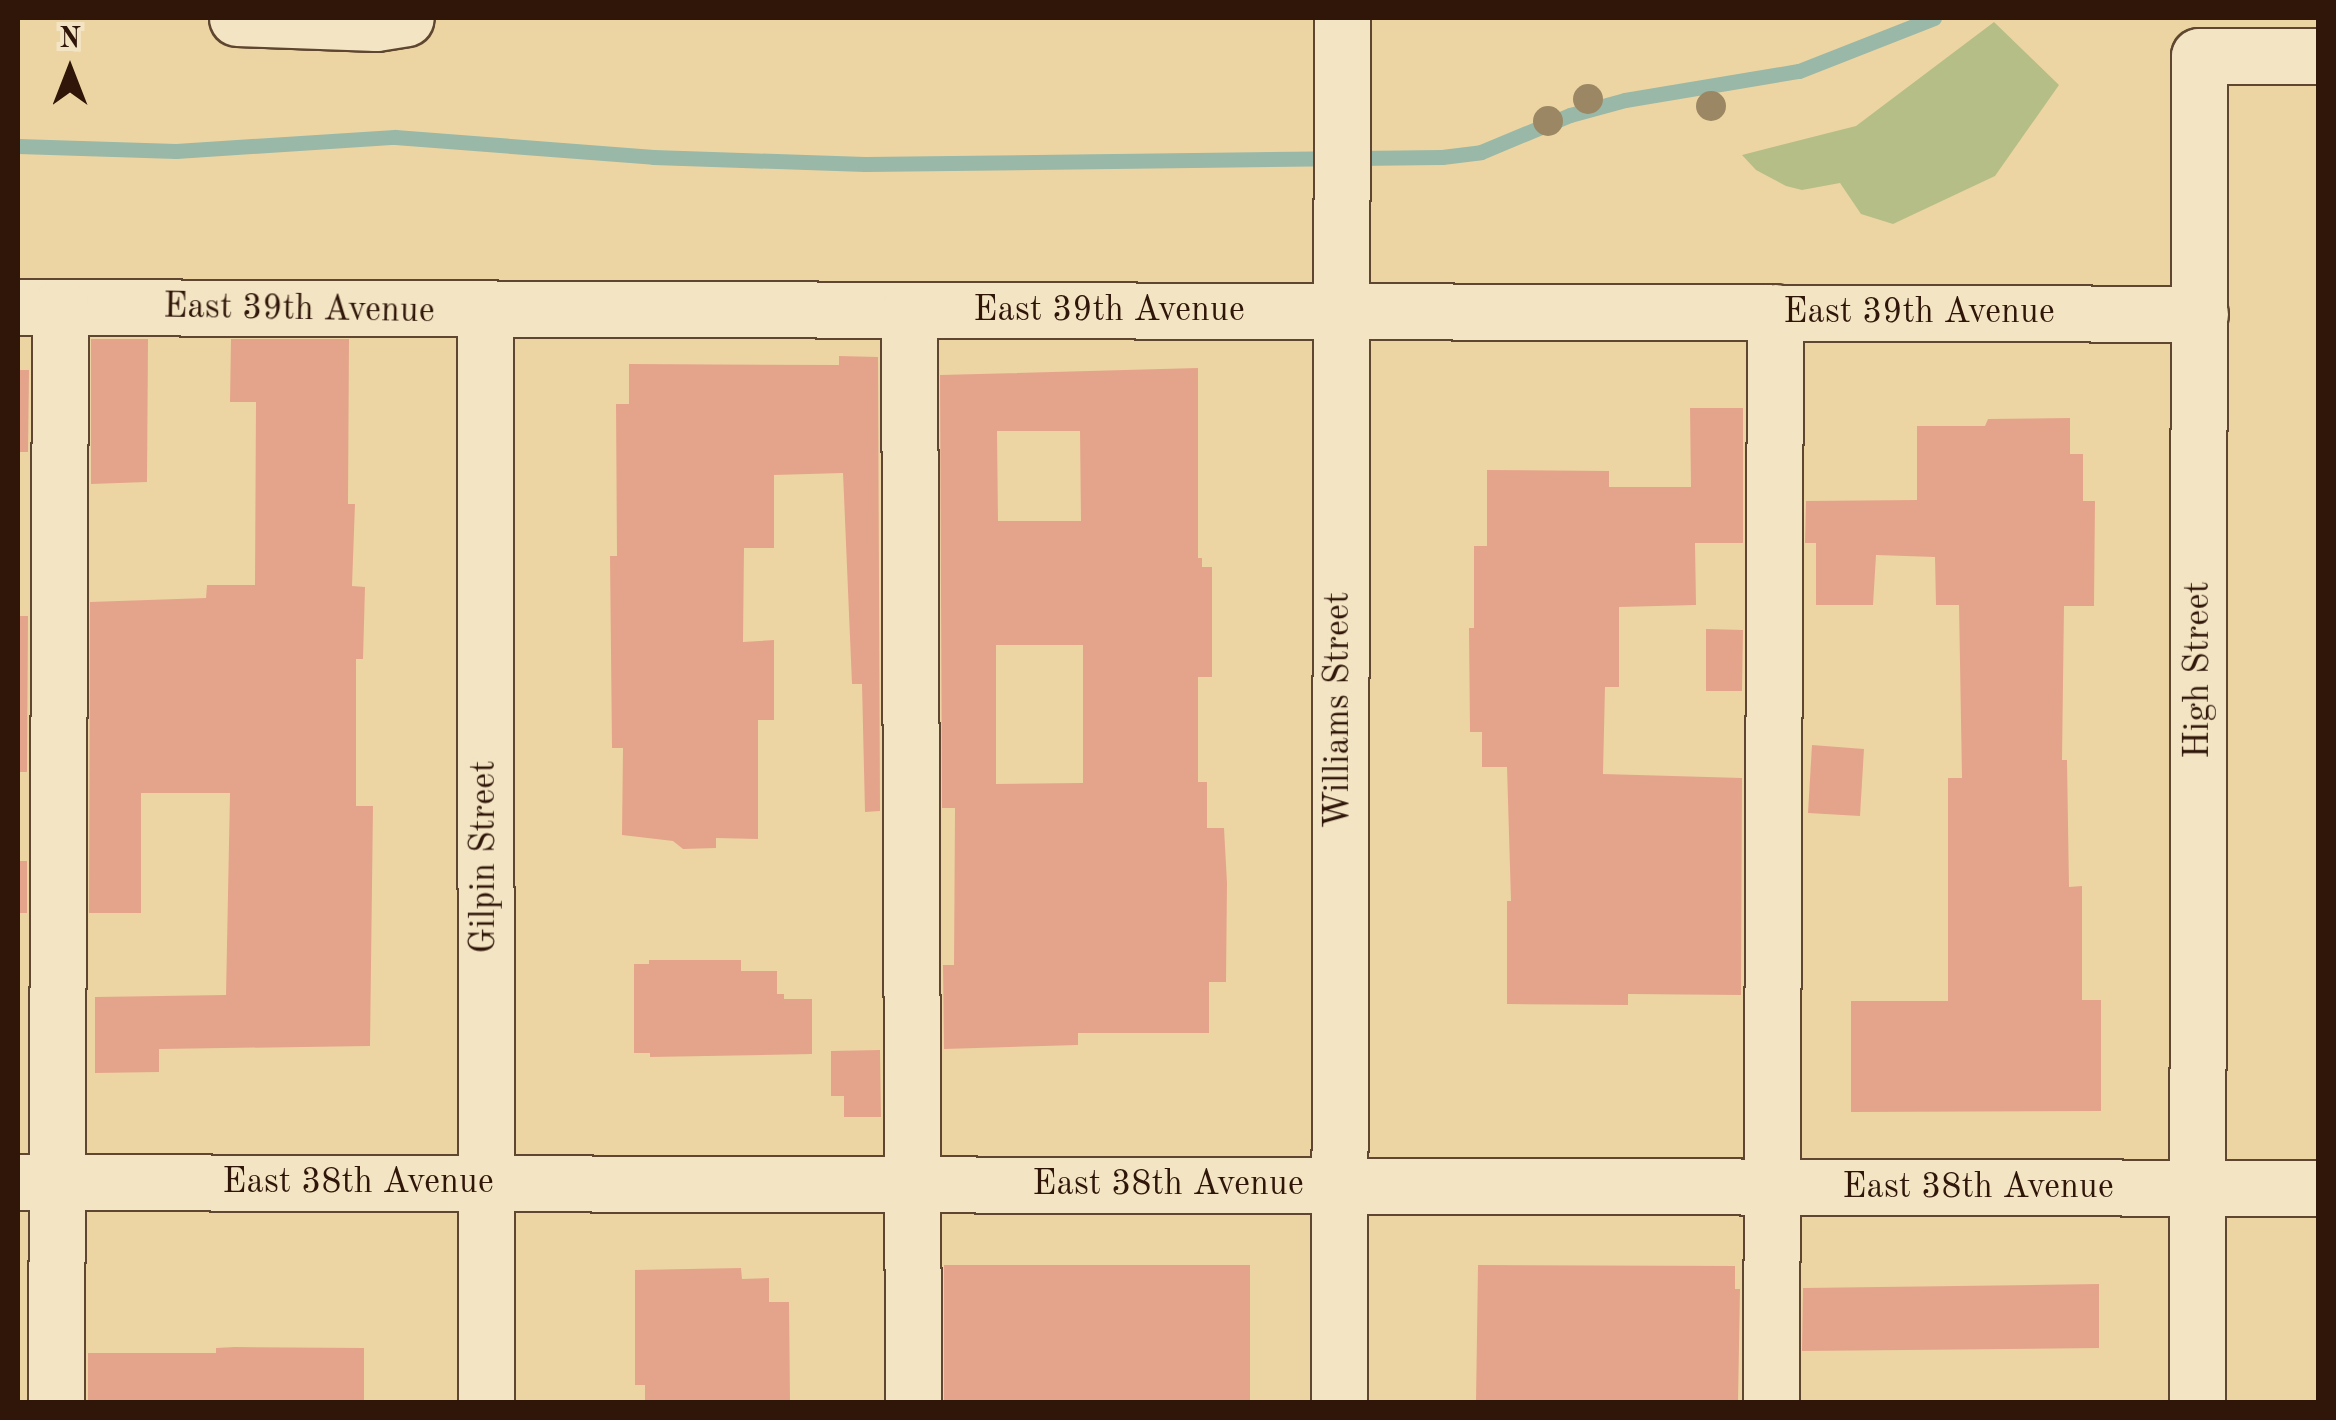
<!DOCTYPE html>
<style>
body{margin:0}
#map{position:relative;width:2336px;height:1420px;overflow:hidden;background:#ecd5a3;font-family:"Old Standard TT",serif}
div>[style]{position:absolute}
.green>*{inset:0;background:#b6be87}
.stream>*{height:15px;margin:-7.5px;padding:0 7.5px;transform-origin:7.5px;border-radius:7.5px;background:#99b8a7}
.building>*{inset:0;background:#e4a48b}
.roads{filter:drop-shadow(2px 0 #5e4630) drop-shadow(-2px 0 #5e4630) drop-shadow(0 2px #5e4630) drop-shadow(0 -2px #5e4630)}
.minor>*{height:55px;margin:-27.5px;padding:0 27.5px;transform-origin:27.5px;border-radius:27.5px;background:#f3e4c3}
.trees>*{width:30px;height:30px;margin:-15px;border-radius:50%;background:#9b8763}
span{translate:-50% -50%;white-space:nowrap;text-align:center;line-height:1.15;-webkit-text-stroke:8px #f3e4c3;paint-order:stroke}
.street-label{font-size:35px;color:#2f1609}
.frame{position:absolute;inset:0;border:20px solid #2f1609;pointer-events:none}
.north{position:absolute;left:20px;top:20px;width:100px;height:100px;-webkit-text-stroke:8px #f3e4c3;paint-order:stroke;rotate:0deg;font-size:28px;font-weight:700;line-height:40px;text-align:center;color:#2f1609}
.north::after{content:'';display:block;margin:auto;width:35px;height:45px;background:#2f1609;clip-path:polygon(50% 0,100% 100%,50% 72%,0 100%)}
</style>
<div id="map">
<div class="green">
<i style="clip-path:polygon(1994px 22px,2059px 85px,1995px 176px,1893px 224px,1861px 214px,1840px 183px,1802px 190px,1786px 186px,1756px 170px,1742px 155px,1856px 126px)"></i>
</div>
<div class="stream">
<i style="left:18px;top:146px;width:158px;rotate:1.8deg"></i>
<i style="left:176px;top:151px;width:219px;rotate:-3.7deg"></i>
<i style="left:395px;top:137px;width:259px;rotate:4.4deg"></i>
<i style="left:653px;top:157px;width:212px;rotate:1.9deg"></i>
<i style="left:865px;top:164px;width:577px;rotate:-0.7deg"></i>
<i style="left:1442px;top:157px;width:39px;rotate:-7deg"></i>
<i style="left:1481px;top:152px;width:96px;rotate:-22.6deg"></i>
<i style="left:1570px;top:115px;width:57px;rotate:-15.3deg"></i>
<i style="left:1625px;top:100px;width:176px;rotate:-9.5deg"></i>
<i style="left:1799px;top:71px;width:145px;rotate:-21.4deg"></i>
</div>
<div class="building">
<i style="clip-path:polygon(91px 339px,148px 339px,147px 482px,91px 484px)"></i>
<i style="clip-path:polygon(231px 339px,349px 339px,348px 504px,355px 504px,352px 586px,365px 587px,363px 659px,356px 659px,356px 806px,373px 806px,370px 1046px,159px 1049px,159px 1072px,95px 1073px,95px 997px,226px 995px,230px 793px,141px 793px,141px 913px,89px 913px,90px 602px,206px 598px,207px 585px,255px 585px,256px 402px,230px 402px)"></i>
<i style="clip-path:polygon(839px 356px,878px 357px,880px 811px,865px 812px,862px 684px,852px 684px,843px 473px,774px 475px,774px 548px,744px 548px,743px 642px,774px 640px,774px 720px,758px 720px,758px 839px,716px 838px,716px 848px,683px 849px,673px 841px,622px 835px,623px 748px,612px 748px,610px 556px,617px 556px,616px 404px,629px 404px,629px 364px,839px 365px)"></i>
<i style="clip-path:polygon(evenodd,1198px 368px,1198px 558px,1202px 558px,1202px 567px,1212px 567px,1212px 677px,1198px 677px,1198px 782px,1207px 782px,1207px 828px,1224px 828px,1227px 883px,1226px 982px,1209px 982px,1209px 1033px,1078px 1033px,1078px 1045px,944px 1049px,943px 965px,954px 965px,955px 808px,942px 808px,940px 375px,1198px 368px,997px 431px,1080px 431px,1081px 521px,998px 521px,997px 431px,1198px 368px,996px 645px,1083px 645px,1083px 783px,996px 784px,996px 645px)"></i>
<i style="clip-path:polygon(18px 370px,29px 370px,28px 452px,18px 452px)"></i>
<i style="clip-path:polygon(1690px 408px,1743px 408px,1743px 543px,1695px 543px,1696px 605px,1619px 607px,1619px 687px,1605px 687px,1603px 774px,1742px 778px,1741px 995px,1628px 994px,1628px 1005px,1507px 1004px,1507px 901px,1511px 901px,1507px 767px,1482px 767px,1482px 732px,1470px 732px,1469px 628px,1474px 628px,1474px 546px,1487px 546px,1487px 470px,1609px 471px,1609px 487px,1691px 487px)"></i>
<i style="clip-path:polygon(2070px 418px,2070px 454px,2083px 454px,2083px 501px,2095px 501px,2094px 606px,2064px 606px,2062px 760px,2067px 760px,2069px 887px,2082px 886px,2082px 1000px,2101px 1000px,2101px 1111px,1851px 1112px,1851px 1001px,1948px 1001px,1948px 778px,1962px 778px,1959px 605px,1936px 605px,1935px 557px,1876px 555px,1873px 605px,1816px 605px,1816px 543px,1805px 543px,1806px 501px,1917px 500px,1917px 426px,1985px 426px,1988px 419px)"></i>
<i style="clip-path:polygon(18px 616px,28px 616px,27px 772px,18px 772px)"></i>
<i style="clip-path:polygon(1706px 629px,1743px 630px,1742px 691px,1706px 691px)"></i>
<i style="clip-path:polygon(1812px 745px,1864px 749px,1860px 816px,1808px 813px)"></i>
<i style="clip-path:polygon(18px 861px,27px 861px,27px 913px,18px 913px)"></i>
<i style="clip-path:polygon(649px 960px,741px 960px,741px 971px,777px 971px,777px 994px,784px 994px,784px 999px,812px 999px,812px 1054px,650px 1057px,650px 1053px,634px 1053px,634px 964px,649px 964px)"></i>
<i style="clip-path:polygon(880px 1050px,881px 1117px,844px 1117px,844px 1096px,831px 1096px,831px 1051px)"></i>
<i style="clip-path:polygon(944px 1265px,1250px 1265px,1250px 1402px,944px 1402px)"></i>
<i style="clip-path:polygon(1478px 1265px,1735px 1266px,1735px 1289px,1740px 1289px,1738px 1402px,1476px 1402px)"></i>
<i style="clip-path:polygon(741px 1268px,742px 1279px,769px 1278px,769px 1302px,789px 1302px,790px 1402px,645px 1402px,645px 1385px,635px 1385px,635px 1270px)"></i>
<i style="clip-path:polygon(2099px 1284px,2099px 1348px,1802px 1351px,1803px 1288px)"></i>
<i style="clip-path:polygon(235px 1347px,364px 1348px,364px 1402px,88px 1402px,88px 1353px,216px 1353px,216px 1348px)"></i>
</div>
<div class="roads">
<div class="minor">
<i style="left:237px;top:18px;width:139px;rotate:2.1deg"></i>
<i style="left:376px;top:23px;width:30px;rotate:-9deg"></i>
<i style="left:18px;top:307px;width:2182px;rotate:0.18deg"></i>
<i style="left:909px;top:311px;width:1091px;rotate:89.79deg"></i>
<i style="left:485px;top:312px;width:1090px;rotate:89.95deg"></i>
<i style="left:18px;top:1182px;width:2300px;rotate:0.15deg"></i>
<i style="left:56px;top:1402px;width:1095px;rotate:-89.79deg"></i>
<i style="left:1339px;top:1402px;width:1384px;rotate:-89.88deg"></i>
<i style="left:1771px;top:1402px;width:1090px;rotate:-89.79deg"></i>
<i style="left:2197px;top:1402px;width:1346px;rotate:-89.91deg"></i>
<i style="left:2199px;top:56px;width:119px"></i>
</div>
</div>
<div class="trees">
<i style="left:1588px;top:99px"></i>
<i style="left:1711px;top:106px"></i>
<i style="left:1548px;top:121px"></i>
</div>
<div class="street-label">
<span style="left:299px;top:310px;rotate:1deg">East 39th Avenue</span>
<span style="left:1109px;top:311px">East 39th Avenue</span>
<span style="left:1919px;top:313px">East 39th Avenue</span>
<span style="left:2199px;top:670px;rotate:-90deg">High Street</span>
<span style="left:1339px;top:710px;rotate:-90deg">Williams Street</span>
<span style="left:485px;top:857px;rotate:-90deg">Gilpin Street</span>
<span style="left:358px;top:1183px">East 38th Avenue</span>
<span style="left:1168px;top:1185px">East 38th Avenue</span>
<span style="left:1978px;top:1188px">East 38th Avenue</span>
</div>
<div class="frame"></div>
<div class="north">N</div>
</div>
